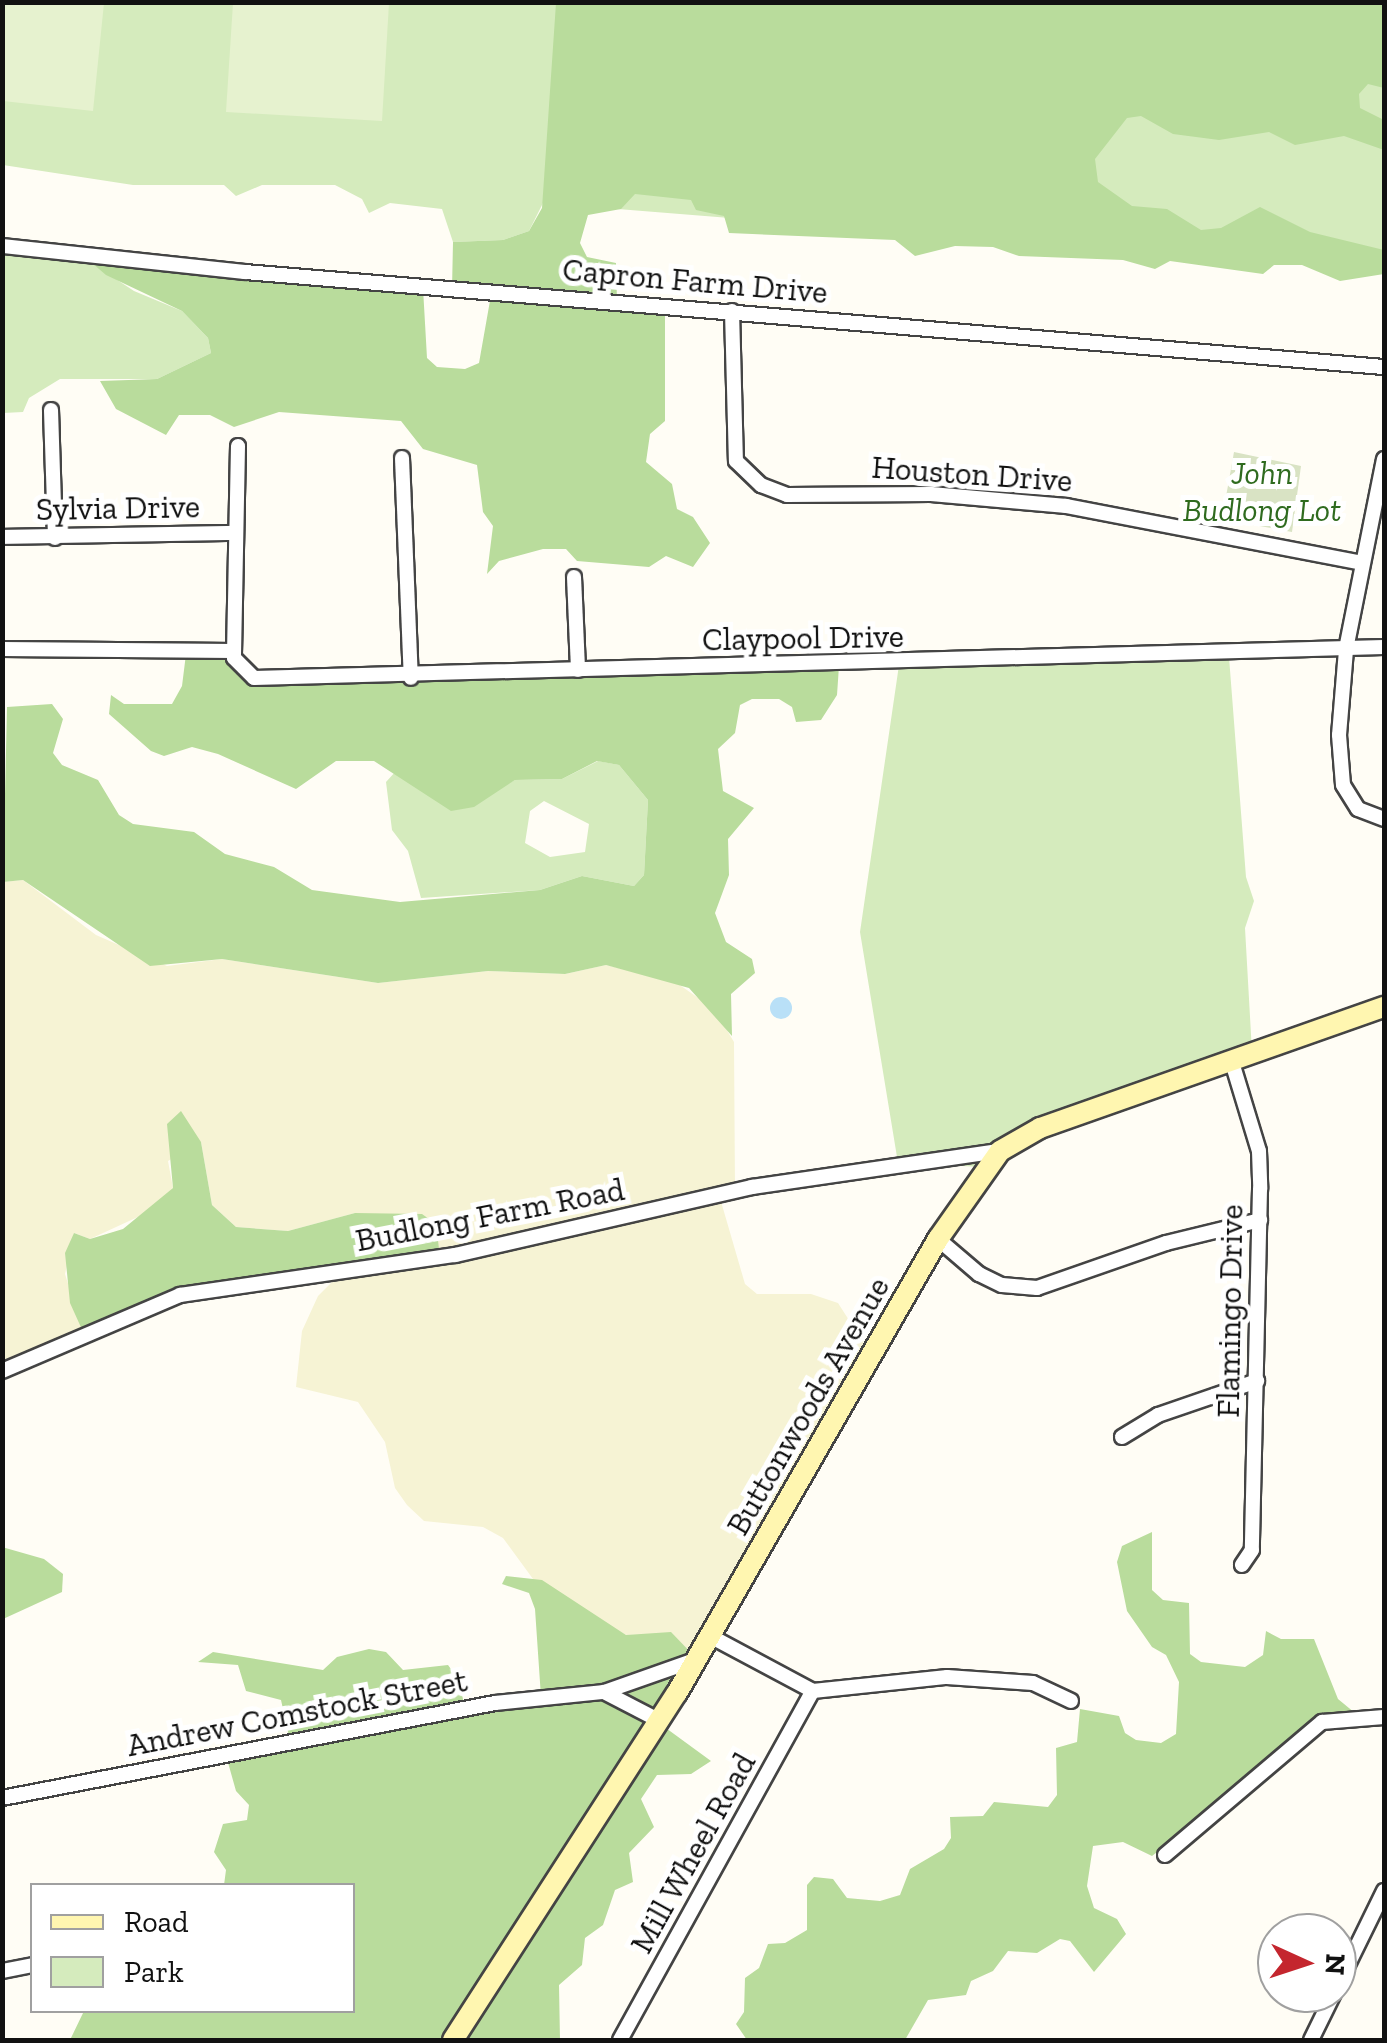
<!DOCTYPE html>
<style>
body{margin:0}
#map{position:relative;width:1387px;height:2043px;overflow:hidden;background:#fffdf5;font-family:"Zilla Slab",serif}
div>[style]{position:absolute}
.farmland>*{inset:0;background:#f6f3d4}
.green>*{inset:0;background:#d5ebbd}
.forest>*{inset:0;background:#b9dc9c}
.cemetery>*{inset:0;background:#d9e3c4}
.pitch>*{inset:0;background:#e6f2cf}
.water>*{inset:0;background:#b9e0f7}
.round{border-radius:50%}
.roads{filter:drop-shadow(2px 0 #444) drop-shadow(-2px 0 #444) drop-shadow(0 2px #444) drop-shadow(0 -2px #444)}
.street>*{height:14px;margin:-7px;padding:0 7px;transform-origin:7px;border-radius:7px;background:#fff}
.secondary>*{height:20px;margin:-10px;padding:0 10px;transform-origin:10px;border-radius:10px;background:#fff6b0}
span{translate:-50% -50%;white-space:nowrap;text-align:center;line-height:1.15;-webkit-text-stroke:10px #fff;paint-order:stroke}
.street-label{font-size:32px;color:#111}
.park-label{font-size:32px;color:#2f6b1f;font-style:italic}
.frame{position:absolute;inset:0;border:5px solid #111;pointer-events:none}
.legend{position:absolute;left:30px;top:1883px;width:325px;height:130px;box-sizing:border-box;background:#fff;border:2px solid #a0a0a0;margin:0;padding:12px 18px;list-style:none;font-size:30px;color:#111}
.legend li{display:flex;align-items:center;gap:20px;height:50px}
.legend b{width:50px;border:2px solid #a0a0a0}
.north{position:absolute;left:1257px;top:1913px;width:100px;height:100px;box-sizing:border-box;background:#fff;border:2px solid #a0a0a0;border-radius:50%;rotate:93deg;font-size:28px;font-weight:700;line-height:40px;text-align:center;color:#111}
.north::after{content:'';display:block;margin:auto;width:35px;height:45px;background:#c4262e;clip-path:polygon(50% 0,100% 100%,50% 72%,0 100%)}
</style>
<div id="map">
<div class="farmland">
<i style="clip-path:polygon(23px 880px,96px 935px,167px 966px,222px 959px,378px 983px,488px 971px,565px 974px,606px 965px,674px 981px,714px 1009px,734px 1042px,735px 1189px,720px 1198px,745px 1284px,757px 1294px,811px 1294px,838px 1303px,870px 1353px,696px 1658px,668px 1634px,626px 1635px,567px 1603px,533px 1579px,503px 1538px,483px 1527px,424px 1521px,407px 1505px,395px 1488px,385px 1442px,358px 1402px,296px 1387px,302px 1331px,318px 1296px,339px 1275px,355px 1213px,288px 1231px,236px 1227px,212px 1205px,201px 1142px,168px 1161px,173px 1188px,153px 1210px,90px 1239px,74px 1233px,65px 1274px,84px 1334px,3px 1372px,2px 882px)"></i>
</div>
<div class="green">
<i style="clip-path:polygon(2px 3px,1384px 3px,1384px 271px,543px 203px,529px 231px,503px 240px,453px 242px,442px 209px,390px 203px,369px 213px,362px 199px,335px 185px,262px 185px,236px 196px,224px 185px,133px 185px,3px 165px)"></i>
<i style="clip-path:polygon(3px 245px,87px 260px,134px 291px,182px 311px,208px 338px,211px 353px,157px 379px,60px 379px,29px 398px,23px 412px,3px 413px)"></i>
<i style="clip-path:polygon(1229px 657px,1246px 877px,1254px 901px,1245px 928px,1252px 1052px,1041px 1128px,983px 1167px,898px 1163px,860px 932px,899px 665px)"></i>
<i style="clip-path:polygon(evenodd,598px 761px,619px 765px,648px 800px,644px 875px,634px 886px,582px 876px,540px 890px,421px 898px,408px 851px,392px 830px,386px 782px,396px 771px,503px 786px,515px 780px,562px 779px,598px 761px,544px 801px,589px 824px,585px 852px,550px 857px,525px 843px,530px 811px,544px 801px)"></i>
</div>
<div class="forest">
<i style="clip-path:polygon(556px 3px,1384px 3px,1384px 88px,1368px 84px,1359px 94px,1360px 108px,1384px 120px,1384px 150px,1344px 136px,1295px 145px,1269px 132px,1219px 140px,1173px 134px,1141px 116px,1127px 118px,1095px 159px,1098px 182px,1132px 206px,1167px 209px,1201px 230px,1221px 228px,1260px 207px,1310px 232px,1384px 250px,1384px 274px,1340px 281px,1302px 265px,1274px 265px,1263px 274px,1170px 261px,1155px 269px,1123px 260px,1019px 256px,993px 247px,955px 246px,915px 256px,895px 240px,729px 233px,724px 216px,696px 210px,691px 200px,635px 194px,621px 209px,588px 215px,580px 243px,587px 257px,616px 263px,617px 302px,665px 307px,665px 421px,650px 434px,646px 462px,672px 484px,677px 509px,693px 517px,710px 543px,693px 567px,666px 556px,649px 567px,577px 561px,566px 549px,543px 549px,499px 561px,487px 574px,493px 526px,483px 512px,477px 465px,423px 449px,401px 421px,279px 412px,234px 427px,210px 415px,179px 415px,166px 435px,116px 409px,100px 381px,157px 379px,211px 353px,208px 338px,182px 311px,106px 275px,85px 257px,423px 288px,427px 358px,437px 367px,465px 369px,479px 363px,491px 295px,452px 289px,453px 242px,503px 240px,529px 231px,542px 208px)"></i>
<i style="clip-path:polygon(186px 654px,233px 657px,253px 679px,839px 666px,837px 695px,821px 720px,796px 722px,792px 707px,779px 699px,752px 699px,740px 705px,735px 733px,718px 749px,723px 791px,754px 808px,728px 839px,729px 875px,715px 913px,726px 942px,752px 959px,755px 973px,731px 994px,732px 1036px,689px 988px,606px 965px,565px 974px,488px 971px,378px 983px,222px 959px,150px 966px,23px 880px,3px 882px,7px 707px,52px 704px,63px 719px,53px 753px,62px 765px,98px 780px,119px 815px,133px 824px,194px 832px,225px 854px,274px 867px,312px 890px,400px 902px,540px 890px,582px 876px,634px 886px,644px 875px,648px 800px,619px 765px,597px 761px,562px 779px,515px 780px,474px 807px,451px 811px,374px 761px,336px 761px,296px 789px,218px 754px,192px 747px,164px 756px,151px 751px,109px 714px,111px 695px,124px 704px,172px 704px,182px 686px)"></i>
<i style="clip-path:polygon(181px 1111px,201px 1142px,212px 1205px,236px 1227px,288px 1231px,355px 1213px,422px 1214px,436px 1224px,440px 1257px,183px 1295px,84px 1334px,70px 1303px,65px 1253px,74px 1233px,90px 1239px,123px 1229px,173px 1188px,167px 1124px)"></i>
<i style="clip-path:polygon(1152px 1532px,1152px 1590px,1163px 1600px,1189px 1603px,1190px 1654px,1201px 1662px,1245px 1667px,1263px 1655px,1266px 1631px,1281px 1639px,1314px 1639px,1338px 1699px,1355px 1713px,1322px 1723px,1152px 1856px,1123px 1842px,1093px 1846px,1087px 1886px,1094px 1908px,1117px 1919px,1126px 1934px,1094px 1972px,1070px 1941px,1060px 1939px,1037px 1953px,1008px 1951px,993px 1971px,971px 1981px,966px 1995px,928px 2000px,905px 2040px,747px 2040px,736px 2024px,744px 2012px,745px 1978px,759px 1968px,768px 1944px,785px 1943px,807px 1930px,807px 1885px,814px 1877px,833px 1879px,847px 1898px,880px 1901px,900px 1895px,910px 1869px,944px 1849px,951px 1838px,950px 1817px,983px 1816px,994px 1802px,1048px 1807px,1057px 1795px,1056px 1748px,1077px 1742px,1080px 1709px,1119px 1716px,1125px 1733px,1136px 1740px,1161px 1743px,1176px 1734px,1179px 1682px,1166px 1655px,1152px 1647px,1127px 1611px,1117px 1562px,1122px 1546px)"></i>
<i style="clip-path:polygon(2px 1547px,44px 1559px,63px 1574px,62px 1592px,3px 1619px)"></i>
<i style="clip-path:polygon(506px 1576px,542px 1580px,626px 1635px,671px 1632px,696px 1658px,659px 1723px,711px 1761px,691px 1774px,657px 1775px,641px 1799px,654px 1827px,629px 1853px,633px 1882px,615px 1890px,603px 1925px,585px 1938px,582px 1965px,559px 1985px,560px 2040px,70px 2040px,84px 2011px,352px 2010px,352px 1886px,224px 1885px,226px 1870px,214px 1852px,223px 1824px,247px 1820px,249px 1805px,236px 1791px,227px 1759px,290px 1741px,281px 1700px,246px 1691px,238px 1665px,198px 1662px,213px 1652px,323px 1670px,337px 1657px,369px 1649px,386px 1652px,403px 1670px,448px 1665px,459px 1680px,465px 1709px,541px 1697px,535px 1609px,529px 1593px,502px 1584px)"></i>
</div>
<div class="cemetery">
<i style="clip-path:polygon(1234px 452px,1301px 466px,1292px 532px,1222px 519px)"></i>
</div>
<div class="pitch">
<i style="clip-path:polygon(3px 2px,104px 3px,93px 111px,3px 101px)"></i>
<i style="clip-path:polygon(233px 3px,389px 3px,382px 121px,226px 112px)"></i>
</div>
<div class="water">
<i class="round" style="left:770px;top:997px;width:22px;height:22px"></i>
</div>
<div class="roads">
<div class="street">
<i style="left:2px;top:246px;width:244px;rotate:6.1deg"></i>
<i style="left:245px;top:272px;width:1143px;rotate:4.77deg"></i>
<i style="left:732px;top:311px;width:150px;rotate:88.5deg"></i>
<i style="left:736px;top:461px;width:35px;rotate:44deg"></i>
<i style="left:761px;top:485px;width:28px;rotate:21deg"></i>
<i style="left:787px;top:495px;width:144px;rotate:-0.4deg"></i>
<i style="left:931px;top:494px;width:136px;rotate:5.1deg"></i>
<i style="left:1066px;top:506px;width:301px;rotate:10.9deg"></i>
<i style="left:51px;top:410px;width:128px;rotate:88.2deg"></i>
<i style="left:238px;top:446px;width:212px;rotate:91.1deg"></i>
<i style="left:234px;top:658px;width:28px;rotate:45deg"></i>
<i style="left:254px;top:678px;width:1130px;rotate:-1.57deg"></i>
<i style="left:402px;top:458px;width:220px;rotate:87.7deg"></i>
<i style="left:1384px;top:459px;width:195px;rotate:101.3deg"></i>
<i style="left:1346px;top:650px;width:85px;rotate:94.7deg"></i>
<i style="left:1339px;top:735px;width:50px;rotate:85.4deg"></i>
<i style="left:1343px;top:785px;width:28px;rotate:58deg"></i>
<i style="left:1358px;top:809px;width:28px;rotate:21deg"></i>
<i style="left:2px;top:537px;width:232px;rotate:-1deg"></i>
<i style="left:574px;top:577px;width:93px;rotate:87.5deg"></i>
<i style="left:2px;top:649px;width:232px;rotate:0.5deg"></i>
<i style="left:1231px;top:1059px;width:96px;rotate:73.1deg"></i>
<i style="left:1259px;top:1151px;width:38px;rotate:88deg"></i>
<i style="left:1260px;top:1189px;width:361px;rotate:91.3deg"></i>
<i style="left:1252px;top:1550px;width:18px;rotate:124deg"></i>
<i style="left:938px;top:1239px;width:54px;rotate:40.5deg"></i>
<i style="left:979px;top:1274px;width:25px;rotate:26deg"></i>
<i style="left:1002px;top:1285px;width:35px;rotate:5deg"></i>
<i style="left:1037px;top:1288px;width:137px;rotate:-19.2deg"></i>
<i style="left:1166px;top:1243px;width:97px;rotate:-13.7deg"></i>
<i style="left:2px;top:1371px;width:194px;rotate:-23.1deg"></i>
<i style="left:180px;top:1295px;width:278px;rotate:-8.3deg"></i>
<i style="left:455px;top:1255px;width:305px;rotate:-12.9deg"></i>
<i style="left:752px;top:1187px;width:251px;rotate:-8.3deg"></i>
<i style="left:1122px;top:1437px;width:42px;rotate:-31.4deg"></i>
<i style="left:1158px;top:1415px;width:105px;rotate:-19deg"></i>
<i style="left:710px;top:1636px;width:117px;rotate:28.1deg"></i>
<i style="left:813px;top:1691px;width:135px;rotate:-6deg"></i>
<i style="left:947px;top:1677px;width:86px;rotate:4deg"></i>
<i style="left:1033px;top:1683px;width:42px;rotate:25.3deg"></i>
<i style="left:604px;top:1692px;width:61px;rotate:27.4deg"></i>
<i style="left:2px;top:1798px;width:502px;rotate:-10.91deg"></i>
<i style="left:495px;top:1703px;width:110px;rotate:-5.8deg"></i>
<i style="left:604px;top:1692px;width:96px;rotate:-19.4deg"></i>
<i style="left:1165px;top:1855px;width:206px;rotate:-40.3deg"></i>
<i style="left:1322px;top:1722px;width:62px;rotate:-4.6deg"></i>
<i style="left:2px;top:1971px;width:31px;rotate:-11deg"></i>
<i style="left:1337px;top:1987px;width:107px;rotate:-63.9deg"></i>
<i style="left:620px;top:2040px;width:399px;rotate:-61.1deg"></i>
<i style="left:1311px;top:2040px;width:52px;rotate:-63.9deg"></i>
</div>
<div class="secondary">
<i style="left:453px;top:2040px;width:413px;rotate:-57.2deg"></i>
<i style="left:677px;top:1693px;width:524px;rotate:-60.11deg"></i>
<i style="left:938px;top:1239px;width:108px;rotate:-54.8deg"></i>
<i style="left:1000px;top:1151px;width:46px;rotate:-29.9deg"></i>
<i style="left:1040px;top:1128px;width:365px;rotate:-19.4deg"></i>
</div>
</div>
<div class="street-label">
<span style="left:695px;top:281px;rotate:5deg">Capron Farm Drive</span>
<span style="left:972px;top:474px;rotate:4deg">Houston Drive</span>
<span style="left:118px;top:508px;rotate:-1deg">Sylvia Drive</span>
<span style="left:803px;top:638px;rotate:-1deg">Claypool Drive</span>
<span style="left:490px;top:1215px;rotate:-11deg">Budlong Farm Road</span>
<span style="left:1230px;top:1311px;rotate:-89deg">Flamingo Drive</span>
<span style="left:808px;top:1406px;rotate:-60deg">Buttonwoods Avenue</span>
<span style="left:297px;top:1713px;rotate:-11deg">Andrew Comstock Street</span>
<span style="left:693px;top:1853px;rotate:-61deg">Mill Wheel Road</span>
</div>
<div class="park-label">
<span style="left:1262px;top:492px">John<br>Budlong Lot</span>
</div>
<div class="frame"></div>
<ul class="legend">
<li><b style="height:12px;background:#fff6b0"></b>Road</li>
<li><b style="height:28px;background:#d5ebbd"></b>Park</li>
</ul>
<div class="north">N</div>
</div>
